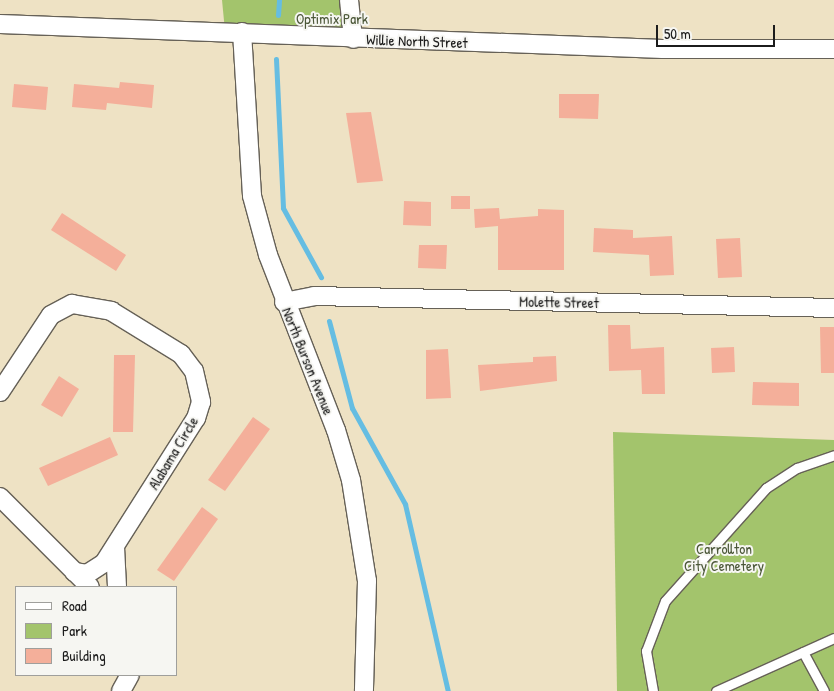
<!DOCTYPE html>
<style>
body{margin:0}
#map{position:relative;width:834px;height:691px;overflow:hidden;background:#eee2c4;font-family:"Patrick Hand",sans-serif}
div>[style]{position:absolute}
.green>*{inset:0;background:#a3c46c}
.stream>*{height:5px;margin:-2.5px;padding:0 2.5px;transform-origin:2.5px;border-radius:2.5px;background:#65bde2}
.building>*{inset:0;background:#f4af9a}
.roads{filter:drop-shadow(1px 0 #666157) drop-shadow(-1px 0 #666157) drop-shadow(0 1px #666157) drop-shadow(0 -1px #666157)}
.service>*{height:9px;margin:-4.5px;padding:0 4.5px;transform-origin:4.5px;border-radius:4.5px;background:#fff}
.minor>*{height:18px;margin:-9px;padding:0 9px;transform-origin:9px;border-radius:9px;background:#fff}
span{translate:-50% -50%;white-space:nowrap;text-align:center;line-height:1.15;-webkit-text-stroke:4px #f6f6f2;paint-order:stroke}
.park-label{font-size:15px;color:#4b5738}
.street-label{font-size:15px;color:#1c1c1c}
.legend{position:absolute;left:15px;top:586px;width:162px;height:90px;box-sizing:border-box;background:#f6f6f2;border:1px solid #9f9f9c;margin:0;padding:6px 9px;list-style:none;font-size:15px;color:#1c1c1c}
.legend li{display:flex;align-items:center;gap:10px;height:25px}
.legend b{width:25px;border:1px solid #9f9f9c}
.scale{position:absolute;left:656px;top:25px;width:119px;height:22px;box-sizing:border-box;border:2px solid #1c1c1c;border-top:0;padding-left:6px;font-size:15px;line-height:18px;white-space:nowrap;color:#1c1c1c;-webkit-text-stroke:4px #f6f6f2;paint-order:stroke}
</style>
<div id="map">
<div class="green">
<i style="clip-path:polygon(222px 0,349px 0,353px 39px,225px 31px)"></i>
<i style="clip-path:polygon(613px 432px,834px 440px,834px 691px,617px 691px)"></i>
</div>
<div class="stream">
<i style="left:278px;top:15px;width:15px;rotate:-86deg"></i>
<i style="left:276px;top:59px;width:149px;rotate:87.3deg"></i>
<i style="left:283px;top:208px;width:79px;rotate:61.2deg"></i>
<i style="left:329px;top:321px;width:90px;rotate:75.2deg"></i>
<i style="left:352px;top:408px;width:110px;rotate:61.1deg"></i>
<i style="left:405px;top:504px;width:192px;rotate:77.1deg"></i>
</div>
<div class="building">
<i style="clip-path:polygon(120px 82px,154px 85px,152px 108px,107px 103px,106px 110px,72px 107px,74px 84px,119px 88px)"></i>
<i style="clip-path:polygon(14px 84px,48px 87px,46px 110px,12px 107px)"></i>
<i style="clip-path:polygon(559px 94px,599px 94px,598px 119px,559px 118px)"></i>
<i style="clip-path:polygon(371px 112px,383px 181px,357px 183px,346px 113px)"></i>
<i style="clip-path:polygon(451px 196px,470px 196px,470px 209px,451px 209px)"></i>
<i style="clip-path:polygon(404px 201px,431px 202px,431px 226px,403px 225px)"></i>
<i style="clip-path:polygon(499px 208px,500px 219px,538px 216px,538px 209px,564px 210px,564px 270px,498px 270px,498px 226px,475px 228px,474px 209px)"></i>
<i style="clip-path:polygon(62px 213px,126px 255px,116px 271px,51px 230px)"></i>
<i style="clip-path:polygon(594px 228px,633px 230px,633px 238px,672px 236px,674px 275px,650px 276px,649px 255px,593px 252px)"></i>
<i style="clip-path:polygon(740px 238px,742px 277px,718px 278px,716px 239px)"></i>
<i style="clip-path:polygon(419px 245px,447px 245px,446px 269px,418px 268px)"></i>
<i style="clip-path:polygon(608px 325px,630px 325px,631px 349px,664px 347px,665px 394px,642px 394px,641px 370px,609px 371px)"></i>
<i style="clip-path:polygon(820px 327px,834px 327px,834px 373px,821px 373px)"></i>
<i style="clip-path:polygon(734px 347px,735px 372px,712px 373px,711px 348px)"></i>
<i style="clip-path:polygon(448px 349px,451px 398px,426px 399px,426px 350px)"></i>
<i style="clip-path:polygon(114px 355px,135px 355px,133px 432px,113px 432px)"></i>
<i style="clip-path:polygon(556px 356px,557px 381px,480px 391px,478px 365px,533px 362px,533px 357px)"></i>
<i style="clip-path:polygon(59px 376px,79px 389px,62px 417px,41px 405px)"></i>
<i style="clip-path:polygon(753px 382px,799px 383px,799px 406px,752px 405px)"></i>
<i style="clip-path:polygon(253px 417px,270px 429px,225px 491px,208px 480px)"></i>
<i style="clip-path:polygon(110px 437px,118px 455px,48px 486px,39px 468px)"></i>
<i style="clip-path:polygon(202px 507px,218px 519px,174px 581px,157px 570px)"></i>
</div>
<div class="roads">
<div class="service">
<i style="left:803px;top:652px;width:44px;rotate:61.7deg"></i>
<i style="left:653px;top:691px;width:41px;rotate:-99.9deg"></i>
<i style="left:646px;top:651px;width:53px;rotate:-69.2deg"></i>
<i style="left:665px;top:601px;width:152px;rotate:-48.2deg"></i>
<i style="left:766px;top:488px;width:37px;rotate:-33deg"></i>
<i style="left:797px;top:468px;width:39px;rotate:-19deg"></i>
<i style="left:716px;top:691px;width:129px;rotate:-24.2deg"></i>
</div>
<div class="minor">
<i style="left:349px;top:0;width:39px;rotate:84deg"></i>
<i style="left:0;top:24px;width:663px;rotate:2.16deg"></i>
<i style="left:663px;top:49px;width:171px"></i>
<i style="left:242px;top:32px;width:164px;rotate:86.5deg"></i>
<i style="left:252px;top:196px;width:61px;rotate:74.8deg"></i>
<i style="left:268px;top:255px;width:188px;rotate:68.8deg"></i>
<i style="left:336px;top:430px;width:52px;rotate:73.3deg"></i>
<i style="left:351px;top:480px;width:102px;rotate:81deg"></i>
<i style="left:367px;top:581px;width:110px;rotate:91.6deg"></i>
<i style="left:284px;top:302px;width:31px;rotate:-11deg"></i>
<i style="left:314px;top:296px;width:520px;rotate:1.32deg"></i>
<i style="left:0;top:392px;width:92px;rotate:-56.5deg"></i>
<i style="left:51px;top:315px;width:24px;rotate:-28deg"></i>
<i style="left:72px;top:304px;width:40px;rotate:10deg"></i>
<i style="left:111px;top:311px;width:82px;rotate:31.6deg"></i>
<i style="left:181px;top:354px;width:21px;rotate:53deg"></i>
<i style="left:194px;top:371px;width:32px;rotate:77deg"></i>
<i style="left:201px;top:402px;width:17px;rotate:107deg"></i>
<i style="left:196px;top:418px;width:172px;rotate:122.4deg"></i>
<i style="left:104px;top:563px;width:20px;rotate:147deg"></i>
<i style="left:87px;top:574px;width:13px;rotate:-171deg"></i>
<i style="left:0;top:497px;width:127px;rotate:45deg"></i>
<i style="left:115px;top:547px;width:40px;rotate:87.1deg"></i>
<i style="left:121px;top:691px;width:18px;rotate:-61deg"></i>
</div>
</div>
<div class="park-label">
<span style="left:332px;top:19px">Optimix Park</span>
<span style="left:724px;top:557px">Carrollton<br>City Cemetery</span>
</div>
<div class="street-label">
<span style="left:417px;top:41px;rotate:2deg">Willie North Street</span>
<span style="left:559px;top:302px;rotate:1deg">Molette Street</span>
<span style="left:308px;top:361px;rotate:68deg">North Burson Avenue</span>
<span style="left:173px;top:453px;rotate:-59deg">Alabama Circle</span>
</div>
<ul class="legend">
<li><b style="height:6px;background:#fff"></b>Road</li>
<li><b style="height:14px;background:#a3c46c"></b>Park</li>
<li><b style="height:14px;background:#f4af9a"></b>Building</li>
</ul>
<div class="scale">50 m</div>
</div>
